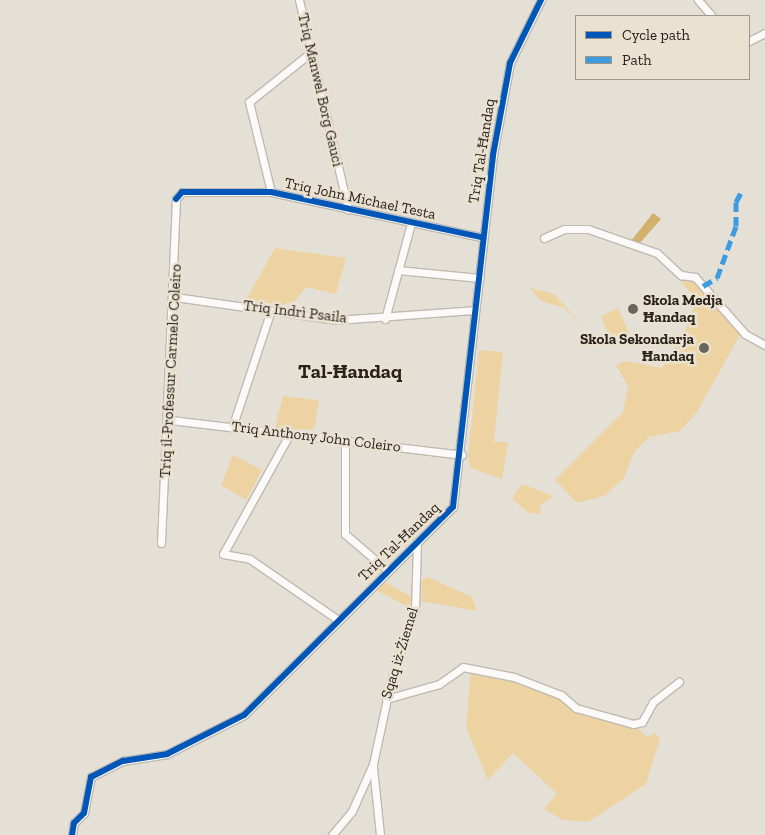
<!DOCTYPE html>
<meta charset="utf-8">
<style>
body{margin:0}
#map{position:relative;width:765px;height:835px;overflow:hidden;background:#e5e0d6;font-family:"Zilla Slab",serif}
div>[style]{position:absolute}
.green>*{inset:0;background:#eed3a2}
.water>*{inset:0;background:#d3b06b}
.roads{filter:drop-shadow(1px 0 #bebab2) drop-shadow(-1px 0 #bebab2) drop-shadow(0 1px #bebab2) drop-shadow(0 -1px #bebab2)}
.street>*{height:7px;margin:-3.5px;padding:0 3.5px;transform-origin:3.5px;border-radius:3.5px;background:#fbfaf9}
.quiet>*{height:5px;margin-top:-2.5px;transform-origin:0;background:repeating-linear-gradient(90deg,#3c9cdf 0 10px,transparent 0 15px)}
.cycleway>*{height:6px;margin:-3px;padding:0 3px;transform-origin:3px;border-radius:3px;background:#0057b8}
.dots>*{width:14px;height:14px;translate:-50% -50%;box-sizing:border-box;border:2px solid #ebe1d0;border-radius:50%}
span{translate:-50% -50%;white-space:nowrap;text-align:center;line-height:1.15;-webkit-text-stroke:5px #ebe1d0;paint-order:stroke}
.street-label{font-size:15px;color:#26221c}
.poi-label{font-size:15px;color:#26221c;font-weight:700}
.left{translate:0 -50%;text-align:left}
.right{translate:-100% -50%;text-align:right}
.district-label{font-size:20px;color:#26221c;font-weight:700}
.legend{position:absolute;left:575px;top:15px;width:175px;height:65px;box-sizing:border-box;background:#ebe1d0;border:1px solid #9c9588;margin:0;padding:6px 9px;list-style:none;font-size:15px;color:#26221c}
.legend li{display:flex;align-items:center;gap:10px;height:25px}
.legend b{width:25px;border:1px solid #9c9588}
</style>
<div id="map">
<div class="green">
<i style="clip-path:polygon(275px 248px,346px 258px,336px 294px,306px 287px,295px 301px,281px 305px,246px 300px)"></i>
<i style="clip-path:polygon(678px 278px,695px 280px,740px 335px,697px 412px,680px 431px,649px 437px,634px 452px,624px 478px,604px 496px,577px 503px,555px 480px,623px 412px,628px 387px,616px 365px,626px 361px,662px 368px,686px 329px,696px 300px)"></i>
<i style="clip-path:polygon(530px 288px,554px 294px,584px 327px,564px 308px,541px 301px)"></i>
<i style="clip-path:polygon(618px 308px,631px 338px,613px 345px,601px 316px)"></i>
<i style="clip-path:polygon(479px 350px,503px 352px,494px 442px,508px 442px,502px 479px,471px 468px,468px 457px)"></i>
<i style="clip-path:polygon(283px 396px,319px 400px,314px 430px,275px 428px)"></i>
<i style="clip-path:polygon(233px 455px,262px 470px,246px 500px,221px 485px)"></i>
<i style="clip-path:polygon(522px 484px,553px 496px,540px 506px,541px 514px,529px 513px,512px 499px)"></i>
<i style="clip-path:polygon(428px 577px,472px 597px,477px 611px,422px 601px,421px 581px)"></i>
<i style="clip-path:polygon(383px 581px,414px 598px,412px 609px,376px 590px)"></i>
<i style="clip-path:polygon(471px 670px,521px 682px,559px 698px,574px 710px,638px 728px,647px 737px,655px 733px,660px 739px,646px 784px,588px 822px,563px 820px,544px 809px,557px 794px,513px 753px,488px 780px,466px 727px)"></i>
</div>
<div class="water">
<i style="clip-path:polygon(653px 213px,661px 219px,640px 243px,631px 241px)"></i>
</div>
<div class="roads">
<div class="street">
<i style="left:299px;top:0;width:215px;rotate:76.8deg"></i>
<i style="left:698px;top:0;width:21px;rotate:49deg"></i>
<i style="left:749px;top:41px;width:18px;rotate:-27deg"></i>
<i style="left:271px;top:192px;width:93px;rotate:-103.7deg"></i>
<i style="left:249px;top:102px;width:77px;rotate:-38.7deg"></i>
<i style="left:544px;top:238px;width:22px;rotate:-24deg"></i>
<i style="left:564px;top:229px;width:24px"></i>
<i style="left:588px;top:229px;width:73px;rotate:19.2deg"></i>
<i style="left:657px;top:253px;width:33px;rotate:43deg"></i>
<i style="left:681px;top:275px;width:14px;rotate:8deg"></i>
<i style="left:695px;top:277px;width:76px;rotate:48.7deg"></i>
<i style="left:745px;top:334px;width:23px;rotate:29deg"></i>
<i style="left:398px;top:270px;width:82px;rotate:5.6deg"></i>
<i style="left:175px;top:297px;width:163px;rotate:8.1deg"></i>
<i style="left:336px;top:320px;width:138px;rotate:-4.1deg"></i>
<i style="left:385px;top:319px;width:99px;rotate:-74.8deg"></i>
<i style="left:170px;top:420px;width:294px;rotate:6.8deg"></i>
<i style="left:232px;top:428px;width:124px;rotate:-71.7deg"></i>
<i style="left:289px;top:435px;width:136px;rotate:119deg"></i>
<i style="left:223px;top:554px;width:27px;rotate:10deg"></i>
<i style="left:250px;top:559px;width:107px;rotate:34.7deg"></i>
<i style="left:345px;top:440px;width:94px;rotate:90deg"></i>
<i style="left:345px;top:534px;width:55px;rotate:40.6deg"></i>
<i style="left:161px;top:543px;width:344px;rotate:-87.5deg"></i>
<i style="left:176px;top:199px;width:9px;rotate:-49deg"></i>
<i style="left:182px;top:192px;width:89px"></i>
<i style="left:271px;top:192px;width:215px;rotate:12.1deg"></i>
<i style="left:386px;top:699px;width:55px;rotate:-15.8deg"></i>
<i style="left:439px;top:684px;width:29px;rotate:-35deg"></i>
<i style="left:463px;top:667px;width:52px;rotate:11.1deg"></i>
<i style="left:514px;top:677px;width:50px;rotate:21deg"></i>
<i style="left:561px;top:695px;width:20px;rotate:41deg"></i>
<i style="left:576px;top:708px;width:59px;rotate:15.7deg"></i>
<i style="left:633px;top:724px;width:9px;rotate:-13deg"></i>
<i style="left:642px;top:722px;width:23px;rotate:-61deg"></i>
<i style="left:653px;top:702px;width:33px;rotate:-38deg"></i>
<i style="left:373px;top:767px;width:68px;rotate:84.1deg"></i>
<i style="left:72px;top:835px;width:12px;rotate:-81deg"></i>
<i style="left:74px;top:823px;width:14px;rotate:-45deg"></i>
<i style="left:84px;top:813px;width:37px;rotate:-79deg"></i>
<i style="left:91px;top:777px;width:36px;rotate:-27deg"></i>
<i style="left:123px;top:761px;width:45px;rotate:-9deg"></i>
<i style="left:167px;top:754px;width:86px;rotate:-26.9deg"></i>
<i style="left:244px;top:715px;width:295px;rotate:-44.9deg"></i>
<i style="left:453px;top:507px;width:354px;rotate:-83.5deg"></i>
<i style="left:493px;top:155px;width:94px;rotate:-79.5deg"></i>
<i style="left:510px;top:63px;width:70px;rotate:-63.8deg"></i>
<i style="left:332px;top:835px;width:31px;rotate:-50deg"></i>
<i style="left:352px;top:811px;width:51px;rotate:-65.9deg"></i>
<i style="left:373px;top:764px;width:86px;rotate:-77.9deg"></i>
<i style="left:391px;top:680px;width:74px;rotate:-71.1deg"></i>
<i style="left:415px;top:610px;width:68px;rotate:-88.3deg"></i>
</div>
</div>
<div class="quiet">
<i style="left:703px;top:286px;width:16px;rotate:-30deg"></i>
<i style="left:717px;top:278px;width:55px;rotate:-69.9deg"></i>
<i style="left:736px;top:226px;width:24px;rotate:-90deg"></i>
<i style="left:736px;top:202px;width:15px;rotate:-62deg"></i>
</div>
<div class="cycleway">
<i style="left:176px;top:199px;width:9px;rotate:-49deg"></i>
<i style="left:182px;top:192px;width:89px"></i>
<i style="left:271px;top:192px;width:215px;rotate:12.1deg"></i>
<i style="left:72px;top:835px;width:12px;rotate:-81deg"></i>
<i style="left:74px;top:823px;width:14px;rotate:-45deg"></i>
<i style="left:84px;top:813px;width:37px;rotate:-79deg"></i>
<i style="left:91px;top:777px;width:36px;rotate:-27deg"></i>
<i style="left:123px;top:761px;width:45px;rotate:-9deg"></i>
<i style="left:167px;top:754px;width:86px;rotate:-26.9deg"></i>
<i style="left:244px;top:715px;width:295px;rotate:-44.9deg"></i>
<i style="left:453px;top:507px;width:354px;rotate:-83.5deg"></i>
<i style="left:493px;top:155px;width:94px;rotate:-79.5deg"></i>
<i style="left:510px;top:63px;width:70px;rotate:-63.8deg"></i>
</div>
<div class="dots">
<i style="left:633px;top:309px;background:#69645d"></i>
<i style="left:704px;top:348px;background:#69645d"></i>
</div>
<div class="street-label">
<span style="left:320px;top:90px;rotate:77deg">Triq Manwel Borg Gauci</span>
<span style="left:482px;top:151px;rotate:-81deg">Triq Tal-Ħandaq</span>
<span style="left:360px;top:199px;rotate:12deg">Triq John Michael Testa</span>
<span style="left:295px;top:312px;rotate:7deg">Triq Indrì Psaila</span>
<span style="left:171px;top:371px;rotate:-87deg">Triq il-Professur Carmelo Coleiro</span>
<span style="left:316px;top:437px;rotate:7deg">Triq Anthony John Coleiro</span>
<span style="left:399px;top:542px;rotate:-44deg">Triq Tal-Ħandaq</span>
<span style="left:400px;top:653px;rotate:-73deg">Sqaq iż-Żiemel</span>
</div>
<div class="poi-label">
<span class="left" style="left:643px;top:309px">Skola Medja<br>Ħandaq</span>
<span class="right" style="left:694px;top:348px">Skola Sekondarja<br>Ħandaq</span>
</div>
<div class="district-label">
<span style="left:350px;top:371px">Tal-Ħandaq</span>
</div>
<ul class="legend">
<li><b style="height:6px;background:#0057b8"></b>Cycle path</li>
<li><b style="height:6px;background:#3c9cdf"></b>Path</li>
</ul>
</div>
